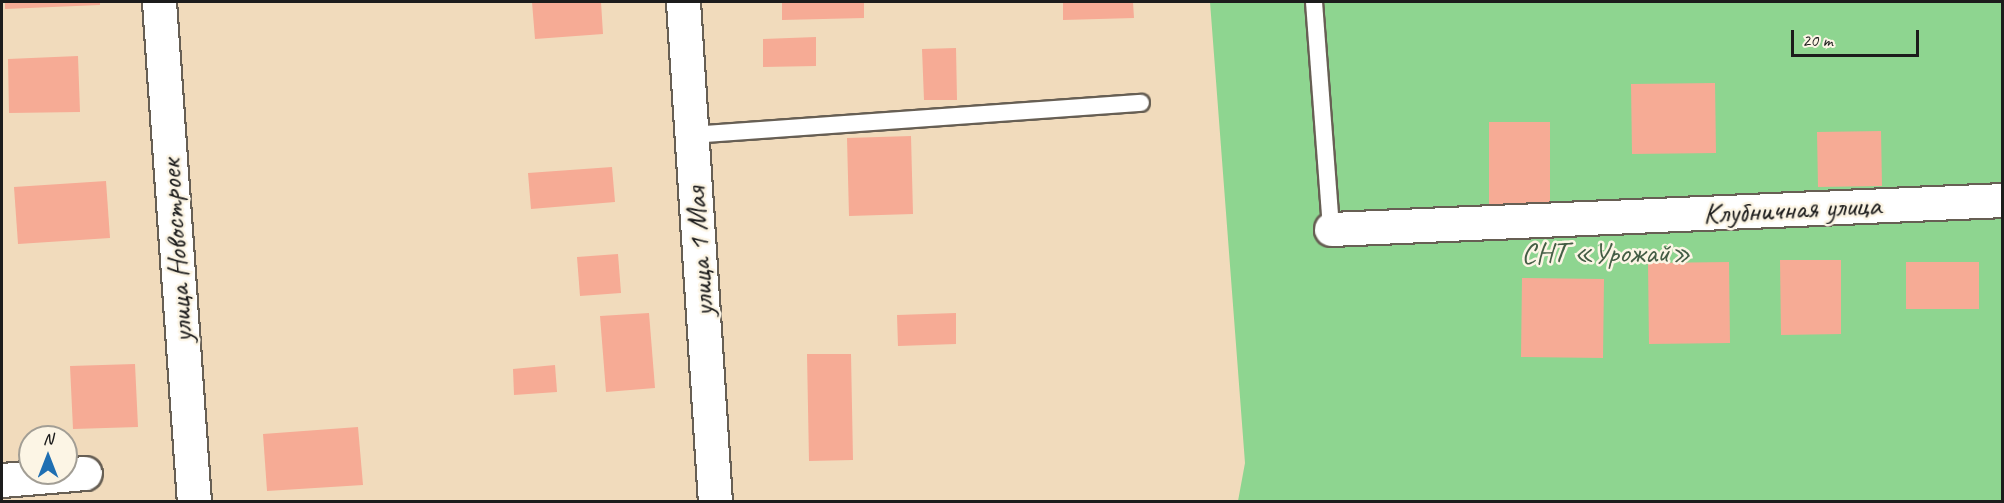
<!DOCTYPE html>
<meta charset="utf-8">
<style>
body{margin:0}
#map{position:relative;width:2004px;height:503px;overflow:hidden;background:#f1dbbc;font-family:Caveat,sans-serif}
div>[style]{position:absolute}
.green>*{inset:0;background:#8ed590}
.building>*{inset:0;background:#f6ab95}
.roads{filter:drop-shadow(2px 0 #675f54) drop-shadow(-2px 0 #675f54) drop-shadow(0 2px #675f54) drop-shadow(0 -2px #675f54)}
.lane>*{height:16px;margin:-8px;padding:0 8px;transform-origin:8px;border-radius:8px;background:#fff}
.street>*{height:33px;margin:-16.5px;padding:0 16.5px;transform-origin:16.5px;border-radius:16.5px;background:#fff}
.secondary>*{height:33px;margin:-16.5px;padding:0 16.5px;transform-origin:16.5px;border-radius:16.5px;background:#fff}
span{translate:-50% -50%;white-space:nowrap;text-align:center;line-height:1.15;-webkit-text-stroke:5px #fcf5e5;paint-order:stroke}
.street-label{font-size:30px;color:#1c1c1c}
.park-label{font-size:30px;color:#445d45}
.frame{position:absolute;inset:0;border:3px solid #1c1c1c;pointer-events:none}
.north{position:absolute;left:18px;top:425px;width:60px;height:60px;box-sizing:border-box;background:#fcf5e5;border:2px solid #a29e95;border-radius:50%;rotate:0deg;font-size:16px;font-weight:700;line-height:24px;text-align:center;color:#1c1c1c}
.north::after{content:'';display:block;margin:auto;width:21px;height:27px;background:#1f6fb2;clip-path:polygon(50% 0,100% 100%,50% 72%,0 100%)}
.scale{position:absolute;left:1791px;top:30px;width:128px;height:27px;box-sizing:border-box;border:3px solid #1c1c1c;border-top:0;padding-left:8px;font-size:18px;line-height:21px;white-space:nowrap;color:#1c1c1c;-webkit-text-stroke:4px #fcf5e5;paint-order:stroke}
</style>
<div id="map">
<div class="green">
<i style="clip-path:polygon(1210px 2px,2002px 2px,2002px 501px,1238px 501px,1245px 463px)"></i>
</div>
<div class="building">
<i style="clip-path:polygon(5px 2px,100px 2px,100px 5px,5px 9px)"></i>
<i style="clip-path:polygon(532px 2px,601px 2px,603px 34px,535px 39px)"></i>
<i style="clip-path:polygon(782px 2px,864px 2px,864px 18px,782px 20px)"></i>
<i style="clip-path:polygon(1063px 2px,1133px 2px,1134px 18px,1063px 20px)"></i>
<i style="clip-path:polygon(816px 37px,816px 66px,763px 67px,763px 39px)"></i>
<i style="clip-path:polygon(956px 48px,957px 100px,924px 100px,922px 49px)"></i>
<i style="clip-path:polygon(78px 56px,80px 112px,9px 113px,8px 59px)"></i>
<i style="clip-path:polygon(1715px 83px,1716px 153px,1632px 154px,1631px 84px)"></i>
<i style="clip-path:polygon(1489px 122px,1550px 122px,1550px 209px,1489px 209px)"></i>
<i style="clip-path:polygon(1881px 131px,1882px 186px,1818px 187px,1817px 132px)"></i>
<i style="clip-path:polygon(911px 136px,913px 214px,849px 216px,847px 138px)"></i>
<i style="clip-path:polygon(612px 167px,615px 202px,531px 209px,528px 173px)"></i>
<i style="clip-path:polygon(106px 181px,110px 238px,18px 244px,14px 187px)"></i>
<i style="clip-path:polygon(618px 254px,621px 293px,580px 296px,577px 257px)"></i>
<i style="clip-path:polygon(1780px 260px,1841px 260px,1841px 334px,1781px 335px)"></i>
<i style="clip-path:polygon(1729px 262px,1730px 343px,1649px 344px,1648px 263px)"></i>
<i style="clip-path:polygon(1906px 262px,1979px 262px,1979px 309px,1906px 309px)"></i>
<i style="clip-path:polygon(1522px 278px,1604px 279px,1603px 358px,1521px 357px)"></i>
<i style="clip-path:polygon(649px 313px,655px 388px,606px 392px,600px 316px)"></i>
<i style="clip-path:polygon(956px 313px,956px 344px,898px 346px,897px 315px)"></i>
<i style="clip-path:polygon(807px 354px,851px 354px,853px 460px,809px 461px)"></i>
<i style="clip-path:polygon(135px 364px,138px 427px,73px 429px,70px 366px)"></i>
<i style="clip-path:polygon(555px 365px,557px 392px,514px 395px,513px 369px)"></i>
<i style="clip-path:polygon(358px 427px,363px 485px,267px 491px,263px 434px)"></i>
</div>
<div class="roads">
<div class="lane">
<i style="left:1314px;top:2px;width:228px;rotate:85.7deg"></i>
<i style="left:692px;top:135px;width:450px;rotate:-4.1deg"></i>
</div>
<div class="street">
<i style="left:159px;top:2px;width:501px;rotate:86deg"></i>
<i style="left:1331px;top:229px;width:672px;rotate:-2.47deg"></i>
<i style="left:2px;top:480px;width:83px;rotate:-4.8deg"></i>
</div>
<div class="secondary">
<i style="left:683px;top:2px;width:501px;rotate:86.34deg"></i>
</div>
</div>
<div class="street-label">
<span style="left:1792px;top:209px;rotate:-3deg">Клубничная улица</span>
<span style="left:176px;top:251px;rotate:-94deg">улица Новостроек</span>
<span style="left:699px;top:252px;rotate:-94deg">улица 1 Мая</span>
</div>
<div class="park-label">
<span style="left:1606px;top:252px">СНТ «Урожай»</span>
</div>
<div class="frame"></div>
<div class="north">N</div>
<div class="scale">20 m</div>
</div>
